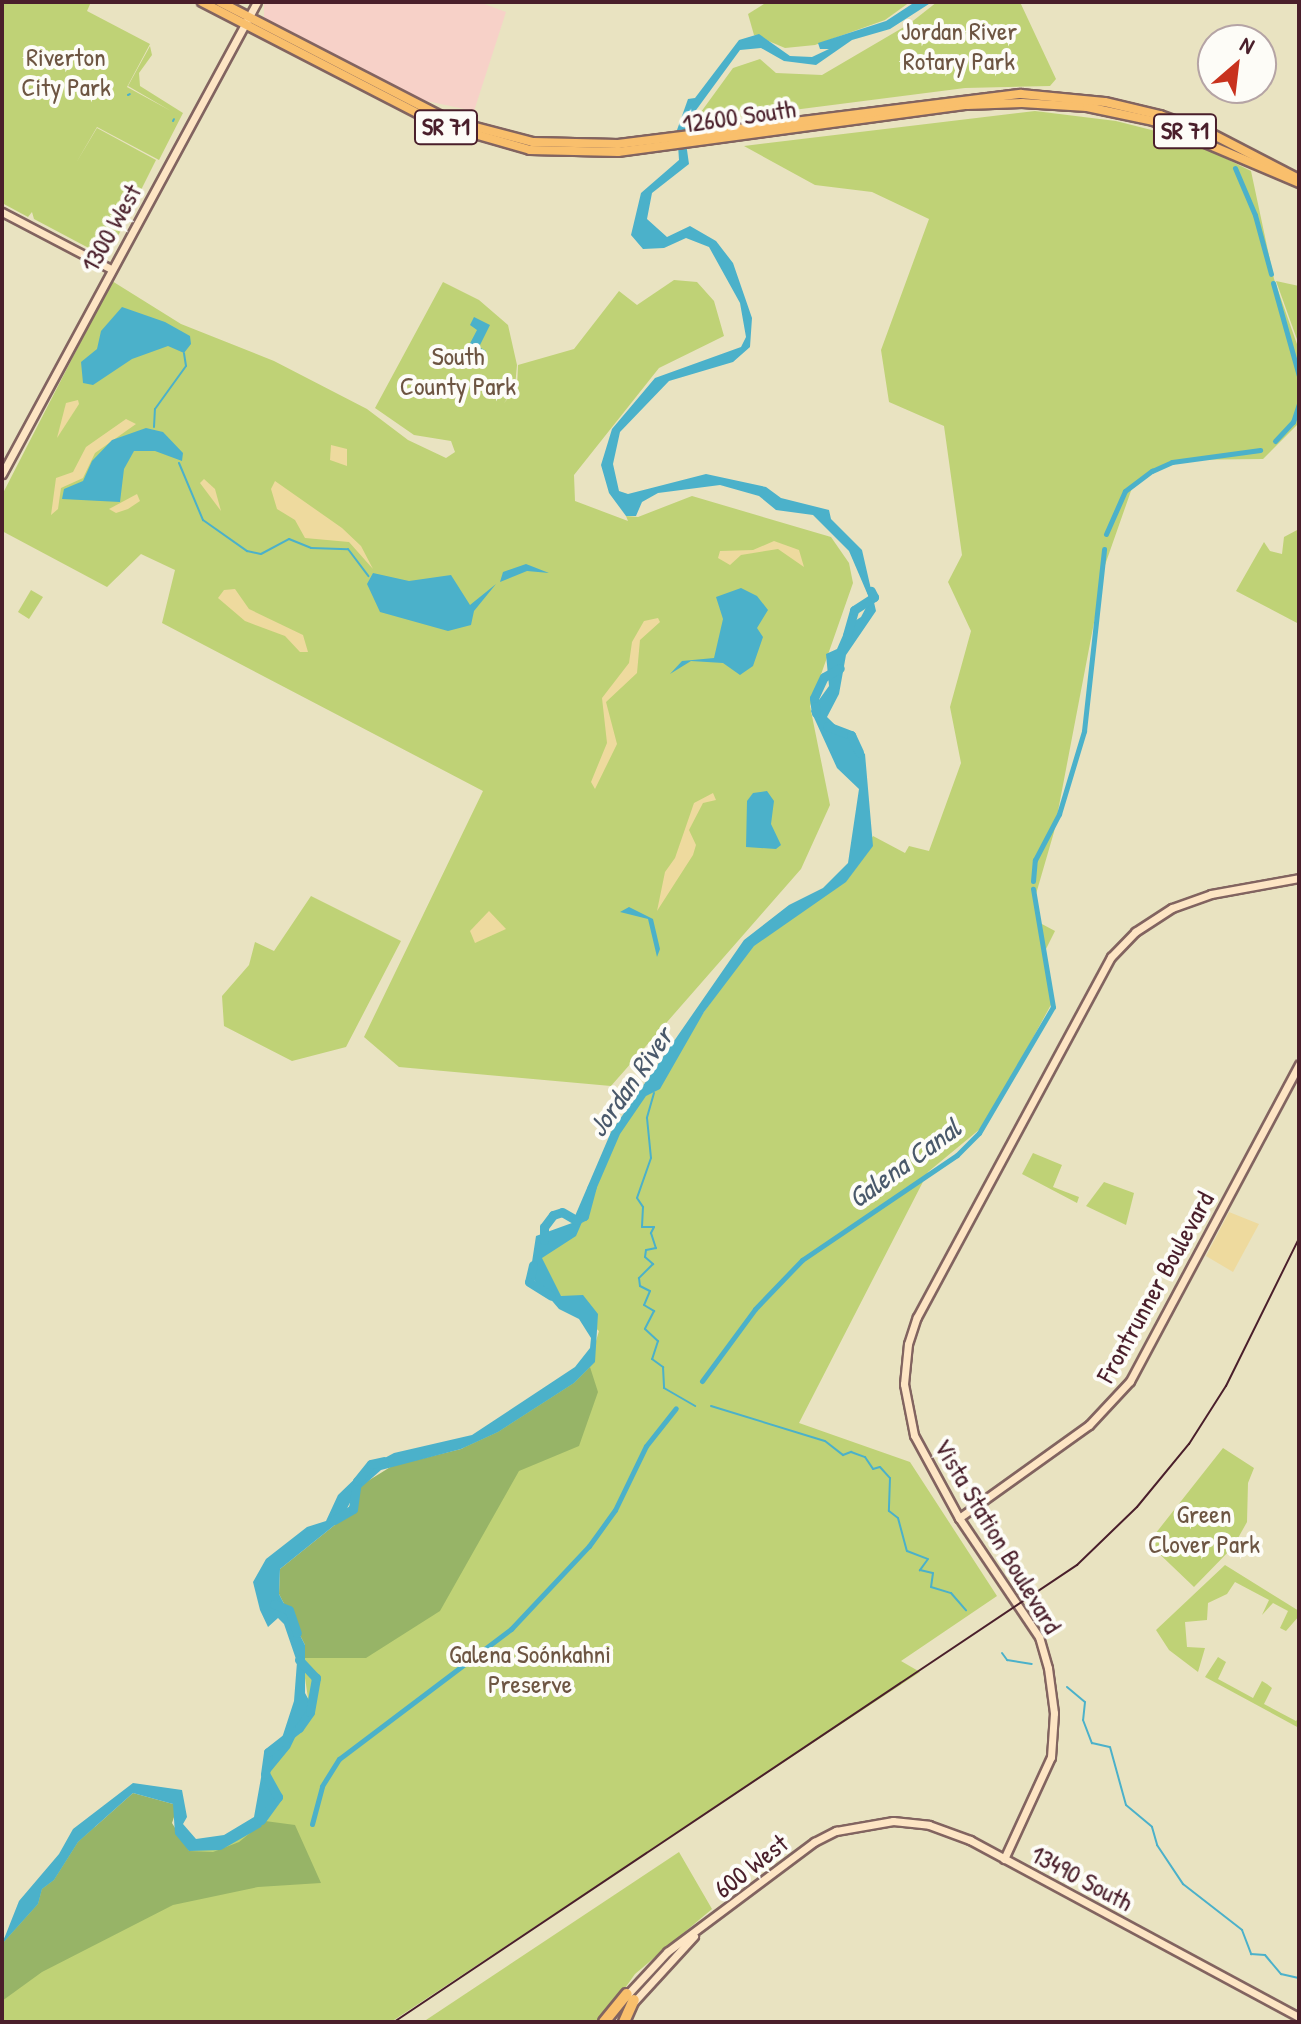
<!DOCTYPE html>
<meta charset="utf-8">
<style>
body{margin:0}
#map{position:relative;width:1301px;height:2024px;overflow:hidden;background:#e9e3c1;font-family:"Patrick Hand",sans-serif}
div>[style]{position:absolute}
.built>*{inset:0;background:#f7d1c8}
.green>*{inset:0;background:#bfd276}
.forest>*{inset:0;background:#97b467}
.sand>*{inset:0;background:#eeda9e}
.water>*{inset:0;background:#4bb1ca}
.stream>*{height:2px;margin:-1px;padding:0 1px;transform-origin:1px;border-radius:1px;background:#4bb1ca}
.canal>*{height:5px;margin:-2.5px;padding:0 2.5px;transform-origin:2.5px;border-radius:2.5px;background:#4bb1ca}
.river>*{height:9px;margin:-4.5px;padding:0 4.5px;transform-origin:4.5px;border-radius:4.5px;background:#4bb1ca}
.roads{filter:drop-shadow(2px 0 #826460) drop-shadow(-2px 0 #826460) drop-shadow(0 2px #826460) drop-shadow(0 -2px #826460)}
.secondary>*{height:7px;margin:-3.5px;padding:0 3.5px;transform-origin:3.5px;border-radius:3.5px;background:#fde5c4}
.primary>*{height:8px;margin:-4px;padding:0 4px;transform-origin:4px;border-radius:4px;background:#f9bf6c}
.highway>*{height:10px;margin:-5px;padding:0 5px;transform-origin:5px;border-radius:5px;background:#f9bf6c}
.rail>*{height:2px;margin:-1px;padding:0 1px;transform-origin:1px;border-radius:1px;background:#4a1f2b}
span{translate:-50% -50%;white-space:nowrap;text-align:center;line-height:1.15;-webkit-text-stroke:8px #fdfcf7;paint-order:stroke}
.shield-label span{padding:2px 6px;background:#fdfcf7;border:2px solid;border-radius:6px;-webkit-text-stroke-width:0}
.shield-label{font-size:24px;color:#4a1f2b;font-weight:700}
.park-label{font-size:26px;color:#6d5542}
.street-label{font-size:26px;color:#4a1f2b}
.water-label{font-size:28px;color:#4a596b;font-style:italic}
.frame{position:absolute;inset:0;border:4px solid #4a1f2b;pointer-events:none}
.north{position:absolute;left:1197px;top:24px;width:80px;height:80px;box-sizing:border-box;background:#fdfcf7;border:2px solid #b5a4a5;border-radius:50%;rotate:28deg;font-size:22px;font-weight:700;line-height:32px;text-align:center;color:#4a1f2b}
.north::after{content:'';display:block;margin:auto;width:28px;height:36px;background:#c8321e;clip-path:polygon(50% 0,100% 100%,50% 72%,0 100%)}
</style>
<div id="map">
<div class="built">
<i style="clip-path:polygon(264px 2px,479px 2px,506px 12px,474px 111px,417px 99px,264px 18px)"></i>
</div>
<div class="green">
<i style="clip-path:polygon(2px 2px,91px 2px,87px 11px,150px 44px,127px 87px,171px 111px,128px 86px,150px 46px,152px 55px,139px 73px,140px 86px,183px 113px,159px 160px,97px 127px,76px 163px,97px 128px,156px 160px,111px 250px,100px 254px,34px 219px,32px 212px,28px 217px,2px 203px)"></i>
<i style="clip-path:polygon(767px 2px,910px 2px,885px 20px,815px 45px,785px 48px,754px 35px,748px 14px)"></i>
<i style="clip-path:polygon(937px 2px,1020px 2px,1056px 79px,1050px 86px,965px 88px,693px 123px,733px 68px,760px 59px,776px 73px,822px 75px,909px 24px)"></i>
<i style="clip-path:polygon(1035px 111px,1116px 121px,1187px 139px,1251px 171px,1274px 279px,1298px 347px,1299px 423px,1263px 459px,1172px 460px,1132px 488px,1105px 565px,1054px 832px,1036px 894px,1040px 923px,1055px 931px,1045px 951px,1053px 1001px,986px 1124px,928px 1172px,799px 1423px,910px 1462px,997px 1596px,901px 1661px,920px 1672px,391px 2022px,2px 2022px,2px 1941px,87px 1827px,178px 1830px,202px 1846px,223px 1841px,273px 1806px,267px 1776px,308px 1698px,302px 1658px,465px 1446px,588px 1368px,599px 1331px,555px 1296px,538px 1263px,543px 1248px,585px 1216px,616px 1136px,745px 954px,774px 922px,852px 871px,873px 836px,905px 853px,909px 846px,929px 851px,961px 763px,950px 707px,971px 631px,948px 582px,962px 555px,944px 426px,889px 402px,881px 350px,929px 219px,872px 192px,815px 185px,744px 146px)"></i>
<i style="clip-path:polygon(674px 280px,697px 282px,714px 301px,724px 336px,659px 368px,574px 475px,575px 501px,628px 521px,626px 516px,638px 517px,692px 496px,831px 537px,849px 563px,853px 583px,810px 706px,830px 805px,801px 869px,611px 1086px,399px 1067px,364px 1037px,483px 791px,162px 623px,175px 570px,141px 554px,107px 587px,2px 531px,2px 495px,112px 281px,181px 324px,274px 361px,367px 409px,408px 440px,446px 458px,455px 452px,451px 441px,414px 435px,375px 408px,443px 282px,479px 300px,508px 325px,517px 365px,515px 387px,504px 403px,517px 388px,518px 365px,574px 349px,619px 291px,637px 305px)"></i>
<i style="clip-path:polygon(1276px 281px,1299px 286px,1299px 345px)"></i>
<i style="clip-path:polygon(1299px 529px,1299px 624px,1236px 591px,1264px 542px,1270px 551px,1282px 554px,1284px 537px)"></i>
<i style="clip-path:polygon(31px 590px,43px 597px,29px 619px,18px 612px)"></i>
<i style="clip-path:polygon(311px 896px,401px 941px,346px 1047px,292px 1061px,224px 1026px,222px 996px,249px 965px,255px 942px,274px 951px)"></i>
<i style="clip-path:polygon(1033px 1153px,1062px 1165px,1053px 1187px,1079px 1197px,1077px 1203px,1022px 1174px)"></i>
<i style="clip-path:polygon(1104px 1182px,1134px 1193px,1126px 1225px,1086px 1206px)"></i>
<i style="clip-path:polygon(1223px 1448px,1254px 1468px,1248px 1483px,1247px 1522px,1233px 1547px,1194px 1587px,1148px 1543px)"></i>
<i style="clip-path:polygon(1225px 1565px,1299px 1611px,1299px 1616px,1286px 1631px,1280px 1628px,1288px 1611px,1273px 1603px,1262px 1615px,1269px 1600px,1235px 1582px,1227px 1594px,1208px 1603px,1207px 1620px,1185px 1622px,1187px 1647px,1205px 1648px,1198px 1672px,1169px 1650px,1156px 1630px)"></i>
<i style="clip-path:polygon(1218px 1657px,1226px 1662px,1218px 1679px,1253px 1698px,1262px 1681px,1267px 1684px,1272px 1688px,1264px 1704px,1296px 1721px,1299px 1717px,1299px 1728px,1205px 1677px)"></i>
<i style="clip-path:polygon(679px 1852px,712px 1909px,635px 1974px,601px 2022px,423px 2022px)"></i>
</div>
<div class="forest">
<i style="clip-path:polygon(590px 1367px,598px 1392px,579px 1446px,519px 1471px,440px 1611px,366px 1658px,303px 1658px,305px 1645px,279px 1594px,280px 1569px,341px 1520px,363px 1484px,392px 1466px,461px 1449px,498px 1432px,574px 1383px)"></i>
<i style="clip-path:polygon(133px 1793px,173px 1804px,177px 1808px,172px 1823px,189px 1851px,213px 1852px,239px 1842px,265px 1821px,295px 1825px,321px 1883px,258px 1887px,173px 1905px,42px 1972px,2px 2001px,2px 1944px,38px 1904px,42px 1889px,54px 1880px,78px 1842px)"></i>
</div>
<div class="sand">
<i style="clip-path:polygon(78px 400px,79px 404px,57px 438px,66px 403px)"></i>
<i style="clip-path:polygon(126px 419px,136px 424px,95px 453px,83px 478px,61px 488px,58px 509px,51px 515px,56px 478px,73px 472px,86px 447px)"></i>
<i style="clip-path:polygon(331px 445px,347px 449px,347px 466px,330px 460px)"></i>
<i style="clip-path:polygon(204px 479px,215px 489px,221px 511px,200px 483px)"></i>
<i style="clip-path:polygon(275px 481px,342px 528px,361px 546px,373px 569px,349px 542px,305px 538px,295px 520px,277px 509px,271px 489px)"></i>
<i style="clip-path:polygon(137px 494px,140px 501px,128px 509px,116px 513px,109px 509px)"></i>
<i style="clip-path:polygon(774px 541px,799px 550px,804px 567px,778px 549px,741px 555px,730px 565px,718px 558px,720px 551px,753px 550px)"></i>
<i style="clip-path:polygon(235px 589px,249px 609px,303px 635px,308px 652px,300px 652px,285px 636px,245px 621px,218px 598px,224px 590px)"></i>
<i style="clip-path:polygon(658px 618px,660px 622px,640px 640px,637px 673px,606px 702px,617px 744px,595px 789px,591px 782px,607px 743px,602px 698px,629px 663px,632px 642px,644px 621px)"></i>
<i style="clip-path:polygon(713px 793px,716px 800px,703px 803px,689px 830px,696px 845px,693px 855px,657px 911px,665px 872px,675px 858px,694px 803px)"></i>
<i style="clip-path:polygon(489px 911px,506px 929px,475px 943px,470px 931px)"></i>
<i style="clip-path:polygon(1229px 1212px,1259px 1224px,1233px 1272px,1206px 1256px)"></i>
</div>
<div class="water">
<i style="clip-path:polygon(915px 2px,932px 2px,890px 29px,852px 40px,816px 65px,784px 61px,761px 48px,740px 50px,691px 117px,685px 136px,689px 164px,652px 193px,647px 219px,667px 237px,690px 226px,716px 241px,733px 263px,752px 318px,750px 347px,733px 362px,669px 381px,620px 432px,613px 464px,619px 491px,628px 494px,706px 474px,766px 487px,781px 498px,829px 510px,831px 519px,862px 550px,876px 611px,846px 655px,839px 694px,827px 717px,865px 754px,873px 846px,846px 882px,754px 946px,704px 1012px,660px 1089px,646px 1096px,620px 1134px,576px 1236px,542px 1258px,561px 1296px,583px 1295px,598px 1314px,595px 1362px,574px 1383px,498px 1432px,461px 1449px,381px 1470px,355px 1493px,341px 1520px,280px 1569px,279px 1594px,305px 1645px,305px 1693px,311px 1704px,290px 1748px,267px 1776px,274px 1798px,261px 1827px,221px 1850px,189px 1851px,175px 1834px,173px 1804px,133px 1793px,78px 1842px,54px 1880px,42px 1889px,38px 1904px,2px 1944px,19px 1901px,59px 1854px,73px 1829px,133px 1783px,182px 1790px,187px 1817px,183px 1824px,196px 1839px,224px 1835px,254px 1817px,264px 1761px,282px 1738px,294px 1701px,297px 1662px,284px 1624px,278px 1618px,268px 1627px,260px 1610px,253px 1582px,266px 1559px,307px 1527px,326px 1521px,338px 1495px,366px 1468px,394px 1453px,472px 1435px,575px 1367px,590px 1348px,591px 1338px,579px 1319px,559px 1309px,530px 1275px,536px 1236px,572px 1223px,611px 1132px,744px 940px,789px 905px,823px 888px,848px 863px,859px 789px,837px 768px,811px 711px,829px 686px,826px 654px,837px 649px,847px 626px,861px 617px,870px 600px,849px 551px,813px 515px,776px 510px,759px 496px,720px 485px,658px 493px,642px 502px,636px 516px,626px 516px,609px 493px,601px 465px,612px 429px,655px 378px,741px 347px,746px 337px,740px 303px,709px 247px,686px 238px,664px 248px,643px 249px,631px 235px,641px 193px,679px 160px,677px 130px,688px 99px,695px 98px,739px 40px,759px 34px,790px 56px,812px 57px,829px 49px,820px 49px,818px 43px,886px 21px)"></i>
<i style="clip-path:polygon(122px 307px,165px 322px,190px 336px,191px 344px,184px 353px,168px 346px,132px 359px,93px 385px,83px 383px,81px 362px,97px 349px,101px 331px)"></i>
<i style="clip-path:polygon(474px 317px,490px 325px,479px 347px,486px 351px,481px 361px,465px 353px,477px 330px,470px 325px)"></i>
<i style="clip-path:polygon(146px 428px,163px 432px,183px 453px,182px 461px,155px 451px,134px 451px,124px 469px,120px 502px,62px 499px,64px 489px,83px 481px,92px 461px,112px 440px)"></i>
<i style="clip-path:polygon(526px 564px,549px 573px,527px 571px,500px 582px,503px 572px)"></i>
<i style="clip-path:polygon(373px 573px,409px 581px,451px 575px,470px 605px,496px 584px,474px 611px,471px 625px,448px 631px,380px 612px,367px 584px)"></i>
<i style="clip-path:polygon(741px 588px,757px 596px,768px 610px,757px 628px,763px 637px,753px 666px,740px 675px,723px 663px,691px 661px,670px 674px,682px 661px,714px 658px,723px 619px,716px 597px)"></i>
<i style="clip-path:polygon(767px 791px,774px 801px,771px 824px,781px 845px,776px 849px,746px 847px,747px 801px,753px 793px)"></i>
<i style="clip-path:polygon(629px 907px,653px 919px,660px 949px,657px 957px,648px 919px,620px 912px)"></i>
</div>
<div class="stream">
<i style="left:128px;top:95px;width:2px;rotate:-27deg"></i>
<i style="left:173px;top:121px;width:2px;rotate:-63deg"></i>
<i style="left:154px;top:427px;width:18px;rotate:-87deg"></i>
<i style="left:155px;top:409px;width:53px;rotate:-54.2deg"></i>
<i style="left:186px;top:366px;width:13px;rotate:-99deg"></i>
<i style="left:179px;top:463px;width:62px;rotate:67.2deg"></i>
<i style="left:203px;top:520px;width:54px;rotate:35.2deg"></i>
<i style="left:247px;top:551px;width:14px;rotate:12deg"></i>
<i style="left:261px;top:554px;width:32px;rotate:-28deg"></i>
<i style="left:289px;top:539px;width:24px;rotate:22deg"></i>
<i style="left:311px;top:548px;width:37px;rotate:2deg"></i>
<i style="left:348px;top:549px;width:34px;rotate:53deg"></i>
<i style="left:654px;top:1093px;width:26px;rotate:106deg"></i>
<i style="left:647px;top:1118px;width:40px;rotate:84.3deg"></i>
<i style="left:651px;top:1158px;width:42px;rotate:109.3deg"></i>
<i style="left:637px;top:1198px;width:11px;rotate:56deg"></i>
<i style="left:643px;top:1207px;width:20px;rotate:93deg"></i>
<i style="left:642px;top:1227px;width:12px"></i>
<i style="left:654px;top:1227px;width:7px;rotate:117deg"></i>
<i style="left:651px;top:1233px;width:16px;rotate:72deg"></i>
<i style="left:656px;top:1248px;width:10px;rotate:169deg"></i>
<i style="left:646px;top:1250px;width:7px;rotate:98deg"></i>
<i style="left:645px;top:1257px;width:11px;rotate:41deg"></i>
<i style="left:653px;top:1264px;width:20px;rotate:135deg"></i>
<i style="left:639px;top:1278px;width:8px;rotate:83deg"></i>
<i style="left:640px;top:1286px;width:11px;rotate:27deg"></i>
<i style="left:650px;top:1291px;width:15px;rotate:113deg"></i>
<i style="left:644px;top:1305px;width:12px;rotate:31deg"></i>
<i style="left:654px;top:1311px;width:20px;rotate:117deg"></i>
<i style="left:645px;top:1329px;width:18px;rotate:43deg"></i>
<i style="left:658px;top:1341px;width:19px;rotate:108deg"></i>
<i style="left:652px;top:1359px;width:14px;rotate:36deg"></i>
<i style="left:663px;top:1367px;width:21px;rotate:87deg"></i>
<i style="left:664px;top:1388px;width:36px;rotate:30deg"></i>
<i style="left:711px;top:1406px;width:119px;rotate:17.1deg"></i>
<i style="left:825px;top:1441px;width:23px;rotate:38deg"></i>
<i style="left:843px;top:1455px;width:9px;rotate:-21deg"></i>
<i style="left:851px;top:1452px;width:15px;rotate:20deg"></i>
<i style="left:865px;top:1457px;width:14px;rotate:56deg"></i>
<i style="left:873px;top:1469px;width:7px;rotate:-16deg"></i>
<i style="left:880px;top:1467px;width:15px;rotate:48deg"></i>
<i style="left:890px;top:1478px;width:33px;rotate:92deg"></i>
<i style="left:889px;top:1511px;width:11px;rotate:38deg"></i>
<i style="left:898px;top:1518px;width:34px;rotate:75deg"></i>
<i style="left:907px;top:1551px;width:22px;rotate:21deg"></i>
<i style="left:928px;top:1559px;width:14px;rotate:126deg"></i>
<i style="left:920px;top:1570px;width:13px;rotate:13deg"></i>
<i style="left:933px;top:1573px;width:14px;rotate:98deg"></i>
<i style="left:931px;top:1587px;width:21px;rotate:17deg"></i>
<i style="left:951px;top:1593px;width:23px;rotate:49deg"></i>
<i style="left:1002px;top:1653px;width:9px;rotate:54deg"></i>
<i style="left:1007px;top:1660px;width:25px;rotate:9deg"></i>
<i style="left:1067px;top:1687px;width:23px;rotate:40deg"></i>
<i style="left:1085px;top:1702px;width:18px;rotate:96deg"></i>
<i style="left:1083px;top:1720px;width:25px;rotate:69deg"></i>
<i style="left:1092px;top:1743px;width:18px;rotate:13deg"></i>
<i style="left:1110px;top:1747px;width:60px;rotate:74.6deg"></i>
<i style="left:1126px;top:1805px;width:34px;rotate:40deg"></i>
<i style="left:1152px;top:1827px;width:19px;rotate:74deg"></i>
<i style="left:1157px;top:1845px;width:47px;rotate:56.3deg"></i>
<i style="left:1183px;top:1884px;width:75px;rotate:37.9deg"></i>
<i style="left:1242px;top:1930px;width:26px;rotate:69deg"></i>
<i style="left:1251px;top:1954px;width:14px;rotate:4deg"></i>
<i style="left:1265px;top:1955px;width:25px;rotate:50deg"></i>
<i style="left:1281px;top:1974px;width:18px;rotate:13deg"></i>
</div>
<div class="canal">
<i style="left:1235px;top:168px;width:51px;rotate:66.9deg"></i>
<i style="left:1255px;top:215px;width:61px;rotate:74.8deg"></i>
<i style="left:1273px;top:283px;width:97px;rotate:74.4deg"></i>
<i style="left:1275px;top:441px;width:26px;rotate:-47deg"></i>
<i style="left:1293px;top:422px;width:20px;rotate:-72deg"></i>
<i style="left:1106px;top:534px;width:47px;rotate:-66.2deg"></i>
<i style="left:1125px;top:491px;width:34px;rotate:-37deg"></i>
<i style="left:1152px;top:471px;width:22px;rotate:-24deg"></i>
<i style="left:1172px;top:462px;width:89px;rotate:-7.8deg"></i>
<i style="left:1033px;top:881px;width:21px;rotate:-85deg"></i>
<i style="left:1035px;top:860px;width:52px;rotate:-62.4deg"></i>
<i style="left:1059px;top:814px;width:87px;rotate:-73.2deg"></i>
<i style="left:1084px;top:731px;width:183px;rotate:-83.7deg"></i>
<i style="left:702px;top:1381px;width:89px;rotate:-53.6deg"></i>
<i style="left:755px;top:1309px;width:68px;rotate:-46.2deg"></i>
<i style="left:802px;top:1260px;width:187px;rotate:-34.1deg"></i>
<i style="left:957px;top:1155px;width:31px;rotate:-45deg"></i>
<i style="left:979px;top:1133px;width:146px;rotate:-59.6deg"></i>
<i style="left:1053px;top:1007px;width:120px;rotate:-99.6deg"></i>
<i style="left:312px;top:1824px;width:39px;rotate:-75deg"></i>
<i style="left:322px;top:1786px;width:32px;rotate:-58deg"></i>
<i style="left:339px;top:1759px;width:216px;rotate:-37.1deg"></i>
<i style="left:511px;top:1629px;width:114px;rotate:-46.8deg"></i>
<i style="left:589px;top:1546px;width:44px;rotate:-54.2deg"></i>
<i style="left:615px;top:1510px;width:71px;rotate:-64.2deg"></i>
<i style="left:646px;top:1446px;width:48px;rotate:-51.7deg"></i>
</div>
<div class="river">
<i style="left:847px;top:635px;width:26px;rotate:-74deg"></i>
<i style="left:854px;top:610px;width:24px;rotate:-33deg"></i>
<i style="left:874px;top:597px;width:7px;rotate:-117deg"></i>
<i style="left:816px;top:713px;width:15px;rotate:-98deg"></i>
<i style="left:814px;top:698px;width:23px;rotate:-65deg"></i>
<i style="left:824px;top:677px;width:18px;rotate:-29deg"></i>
<i style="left:827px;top:726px;width:26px;rotate:21deg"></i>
<i style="left:851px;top:735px;width:19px;rotate:65deg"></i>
<i style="left:544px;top:1240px;width:13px;rotate:-90deg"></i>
<i style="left:544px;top:1227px;width:15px;rotate:-53deg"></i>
<i style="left:553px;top:1215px;width:9px;rotate:-18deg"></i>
<i style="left:562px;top:1212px;width:16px;rotate:30deg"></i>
<i style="left:576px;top:1220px;width:9px;rotate:-27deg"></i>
<i style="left:584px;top:1216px;width:30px;rotate:-75deg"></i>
<i style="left:533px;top:1265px;width:17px;rotate:103deg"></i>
<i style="left:529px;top:1282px;width:26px;rotate:32deg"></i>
<i style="left:334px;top:1520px;width:22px;rotate:-30deg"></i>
<i style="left:353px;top:1509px;width:28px;rotate:-82deg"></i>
<i style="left:357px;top:1481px;width:22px;rotate:-51deg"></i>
<i style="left:371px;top:1464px;width:13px;rotate:-13deg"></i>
<i style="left:274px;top:1604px;width:16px;rotate:22deg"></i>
<i style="left:289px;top:1610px;width:24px;rotate:71deg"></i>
<i style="left:261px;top:1820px;width:29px;rotate:-54deg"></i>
<i style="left:278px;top:1797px;width:26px;rotate:-119deg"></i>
<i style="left:265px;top:1774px;width:22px;rotate:-82deg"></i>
<i style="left:268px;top:1752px;width:39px;rotate:-38deg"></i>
<i style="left:299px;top:1728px;width:19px;rotate:-55deg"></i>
<i style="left:310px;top:1712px;width:35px;rotate:-80deg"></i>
<i style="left:316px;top:1678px;width:25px;rotate:-133deg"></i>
</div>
<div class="roads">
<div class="secondary">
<i style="left:2px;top:212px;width:123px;rotate:27.6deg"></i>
<i style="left:2px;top:474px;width:536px;rotate:-61.62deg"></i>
<i style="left:959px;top:1518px;width:160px;rotate:-35.6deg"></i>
<i style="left:1089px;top:1425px;width:60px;rotate:-47deg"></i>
<i style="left:1130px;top:1381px;width:359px;rotate:-61.9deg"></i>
<i style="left:1004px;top:1859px;width:112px;rotate:-65.3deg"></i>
<i style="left:1051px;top:1757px;width:44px;rotate:-86.1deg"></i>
<i style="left:1054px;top:1713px;width:45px;rotate:-97.6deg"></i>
<i style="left:1048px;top:1668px;width:32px;rotate:-106deg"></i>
<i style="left:1039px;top:1637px;width:143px;rotate:-123.9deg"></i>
<i style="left:959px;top:1518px;width:94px;rotate:-118.5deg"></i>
<i style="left:914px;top:1435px;width:52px;rotate:-101.1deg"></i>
<i style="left:904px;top:1384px;width:40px;rotate:-84.3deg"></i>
<i style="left:908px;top:1344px;width:28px;rotate:-72deg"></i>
<i style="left:917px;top:1317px;width:409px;rotate:-61.7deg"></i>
<i style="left:1111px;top:957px;width:35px;rotate:-46deg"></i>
<i style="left:1135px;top:932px;width:44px;rotate:-33deg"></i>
<i style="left:1172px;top:908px;width:41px;rotate:-19.7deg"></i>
<i style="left:1211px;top:894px;width:89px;rotate:-10.3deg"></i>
<i style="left:625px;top:1997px;width:62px;rotate:-47deg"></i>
<i style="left:667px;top:1952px;width:184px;rotate:-36.8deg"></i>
<i style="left:814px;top:1842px;width:25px;rotate:-27deg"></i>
<i style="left:836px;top:1831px;width:58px;rotate:-10deg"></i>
<i style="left:893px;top:1821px;width:36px;rotate:6deg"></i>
<i style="left:929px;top:1825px;width:44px;rotate:20.1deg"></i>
<i style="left:970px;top:1840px;width:374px;rotate:28.3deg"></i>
<i style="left:632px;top:2004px;width:92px;rotate:-47.6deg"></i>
</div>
<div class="primary">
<i style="left:202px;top:2px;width:263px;rotate:27.3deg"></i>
<i style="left:436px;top:123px;width:98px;rotate:16deg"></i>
<i style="left:530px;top:150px;width:88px;rotate:1.3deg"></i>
<i style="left:618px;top:152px;width:352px;rotate:-7.7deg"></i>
<i style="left:967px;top:105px;width:55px;rotate:-2.1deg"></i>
<i style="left:1022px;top:103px;width:65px;rotate:3.5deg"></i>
<i style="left:1087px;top:107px;width:67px;rotate:12deg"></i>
<i style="left:1153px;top:121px;width:159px;rotate:23deg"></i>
<i style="left:220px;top:2px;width:258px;rotate:27.3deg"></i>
<i style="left:449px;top:120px;width:87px;rotate:14.7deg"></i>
<i style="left:533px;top:142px;width:85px;rotate:1.3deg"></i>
<i style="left:618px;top:144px;width:406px;rotate:-7.1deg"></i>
<i style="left:1021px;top:94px;width:84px;rotate:5.4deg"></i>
<i style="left:1105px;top:102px;width:57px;rotate:13.3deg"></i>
<i style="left:1160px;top:115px;width:53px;rotate:19.8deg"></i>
<i style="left:1210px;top:133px;width:100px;rotate:27.3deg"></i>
</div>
<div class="highway">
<i style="left:604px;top:2022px;width:36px;rotate:-51deg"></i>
<i style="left:624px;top:2022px;width:24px;rotate:-66deg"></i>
</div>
</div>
<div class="rail">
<i style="left:394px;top:2022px;width:822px;rotate:-33.79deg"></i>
<i style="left:1077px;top:1565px;width:83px;rotate:-44deg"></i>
<i style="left:1137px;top:1507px;width:82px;rotate:-50.5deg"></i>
<i style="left:1189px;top:1444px;width:69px;rotate:-57.5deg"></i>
<i style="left:1226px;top:1386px;width:165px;rotate:-63.7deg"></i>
</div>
<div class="shield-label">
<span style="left:446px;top:127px">SR 71</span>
<span style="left:1185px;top:131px">SR 71</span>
</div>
<div class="park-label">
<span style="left:959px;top:46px">Jordan River<br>Rotary Park</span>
<span style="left:66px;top:72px">Riverton<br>City Park</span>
<span style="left:458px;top:371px">South<br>County Park</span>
<span style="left:1204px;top:1529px">Green<br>Clover Park</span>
<span style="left:530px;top:1669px">Galena Soónkahni<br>Preserve</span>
</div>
<div class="street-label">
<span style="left:739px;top:116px;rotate:-8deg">12600 South</span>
<span style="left:111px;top:228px;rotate:-61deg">1300 West</span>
<span style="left:1155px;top:1287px;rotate:-61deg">Frontrunner Boulevard</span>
<span style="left:998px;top:1536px;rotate:59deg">Vista Station Boulevard</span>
<span style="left:751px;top:1866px;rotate:-38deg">600 West</span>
<span style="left:1082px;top:1878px;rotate:28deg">13490 South</span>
</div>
<div class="water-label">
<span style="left:630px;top:1082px;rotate:-55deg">Jordan River</span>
<span style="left:904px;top:1163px;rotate:-36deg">Galena Canal</span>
</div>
<div class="frame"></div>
<div class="north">N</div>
</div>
